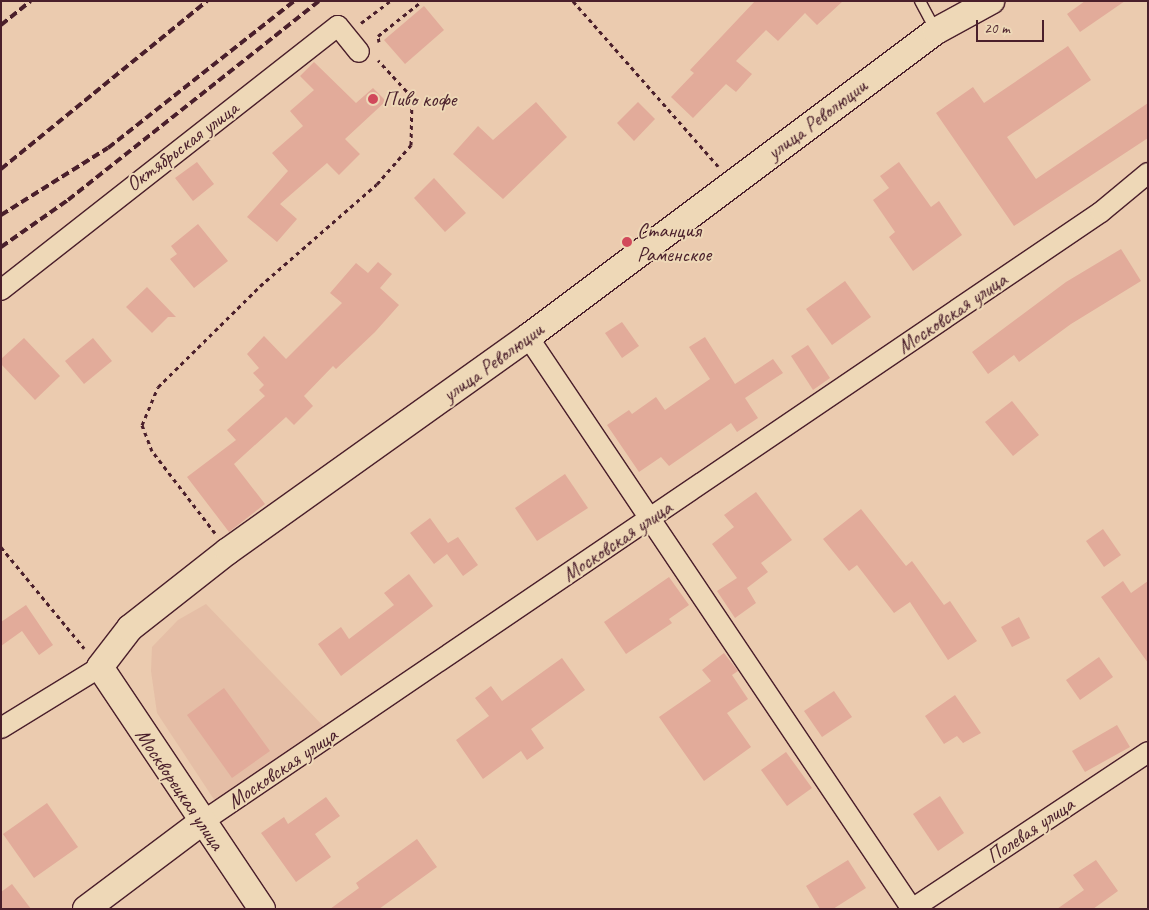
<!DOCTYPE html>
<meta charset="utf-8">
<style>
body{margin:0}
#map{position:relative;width:1149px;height:910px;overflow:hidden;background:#ebcbaf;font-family:Caveat,sans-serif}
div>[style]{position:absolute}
.built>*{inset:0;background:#e5bea6}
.building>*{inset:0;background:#e2ab9a}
.path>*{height:3px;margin-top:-1.5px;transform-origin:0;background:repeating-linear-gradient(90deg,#4a1f2b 0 4px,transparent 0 8px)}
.roads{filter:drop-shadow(1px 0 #4a1f2b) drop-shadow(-1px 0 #4a1f2b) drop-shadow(0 1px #4a1f2b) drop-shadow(0 -1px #4a1f2b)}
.service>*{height:10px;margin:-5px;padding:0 5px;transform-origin:5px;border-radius:5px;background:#eed8b7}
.minor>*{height:20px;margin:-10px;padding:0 10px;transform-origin:10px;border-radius:10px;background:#eed8b7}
.tertiary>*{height:26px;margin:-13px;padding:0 13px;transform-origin:13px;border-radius:13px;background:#eed8b7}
.rail>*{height:4px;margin-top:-2px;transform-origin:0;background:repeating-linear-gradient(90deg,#4a1f2b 0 8px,transparent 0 12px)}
.dots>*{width:14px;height:14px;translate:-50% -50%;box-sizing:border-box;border:2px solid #eed8b7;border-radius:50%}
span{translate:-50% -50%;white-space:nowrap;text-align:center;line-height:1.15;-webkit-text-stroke:4px #eed8b7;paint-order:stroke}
.poi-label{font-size:21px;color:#4a1f2b}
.left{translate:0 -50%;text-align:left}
.street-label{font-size:21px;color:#4a1f2b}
.frame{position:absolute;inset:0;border:2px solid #4a1f2b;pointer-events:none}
.scale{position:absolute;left:976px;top:20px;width:68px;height:22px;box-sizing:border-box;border:2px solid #4a1f2b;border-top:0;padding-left:6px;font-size:15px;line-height:18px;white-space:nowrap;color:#4a1f2b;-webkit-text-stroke:4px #eed8b7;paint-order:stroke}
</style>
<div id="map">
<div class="built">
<i style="clip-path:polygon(206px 604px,326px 729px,217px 804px,157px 713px,151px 671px,152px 647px,178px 620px)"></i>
</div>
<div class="building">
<i style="clip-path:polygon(755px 1px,843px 1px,817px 25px,805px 13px,778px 41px,766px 30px,736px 61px,752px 74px,736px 92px,726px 84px,693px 118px,671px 97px,694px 73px,690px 70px)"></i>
<i style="clip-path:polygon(1085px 1px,1125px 1px,1080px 32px,1067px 14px)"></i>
<i style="clip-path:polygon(424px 6px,444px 30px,405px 64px,384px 40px)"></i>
<i style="clip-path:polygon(1068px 46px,1091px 80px,1007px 137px,1036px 179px,1148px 103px,1148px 138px,1014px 226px,936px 113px,973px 87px,984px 103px)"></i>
<i style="clip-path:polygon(314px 62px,356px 103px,373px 88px,386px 101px,345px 139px,360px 154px,339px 175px,327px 163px,280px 204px,297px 219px,277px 242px,247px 217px,288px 171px,272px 153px,303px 126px,290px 111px,314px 90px,300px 76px)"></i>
<i style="clip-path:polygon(536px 102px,567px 137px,503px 199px,453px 154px,478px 126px,493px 140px)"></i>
<i style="clip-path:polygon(638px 102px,655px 119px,634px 141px,617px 123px)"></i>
<i style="clip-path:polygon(197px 162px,214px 184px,193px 201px,175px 178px)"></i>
<i style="clip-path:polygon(899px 162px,931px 207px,939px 201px,962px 235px,913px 271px,889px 237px,895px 232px,873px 200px,889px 188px,880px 176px)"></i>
<i style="clip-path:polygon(434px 178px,466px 213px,445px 232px,414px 198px)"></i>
<i style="clip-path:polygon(198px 224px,228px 261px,194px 288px,170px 259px,177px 254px,171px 246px)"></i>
<i style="clip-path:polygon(1121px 249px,1141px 281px,1071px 324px,1019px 362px,1014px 355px,988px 374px,972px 352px,1066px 282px)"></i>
<i style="clip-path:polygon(378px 262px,392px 274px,380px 288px,399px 305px,375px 332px,336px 369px,333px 366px,304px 396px,313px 406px,294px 425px,286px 417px,234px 464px,265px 504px,229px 532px,187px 477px,236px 440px,227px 430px,265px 396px,259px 390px,264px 385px,253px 373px,259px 368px,247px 354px,264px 336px,286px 359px,342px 303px,330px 293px,356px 263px,368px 273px)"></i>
<i style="clip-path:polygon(845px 281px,871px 317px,832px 345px,806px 309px)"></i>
<i style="clip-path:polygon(147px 287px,176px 317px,168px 317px,152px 333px,126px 307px)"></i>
<i style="clip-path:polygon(622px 322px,639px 346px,622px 358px,605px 333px)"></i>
<i style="clip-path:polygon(705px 337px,735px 384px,773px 359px,783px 373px,745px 398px,758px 418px,737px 432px,731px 423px,669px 466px,661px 457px,639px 472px,607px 425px,629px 410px,632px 414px,656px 397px,665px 410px,710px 379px,689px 347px)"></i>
<i style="clip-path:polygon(24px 338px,60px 376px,35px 400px,1px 364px,1px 359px)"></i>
<i style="clip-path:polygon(93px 338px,112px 361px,84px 384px,65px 361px)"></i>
<i style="clip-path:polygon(808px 345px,830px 378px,813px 390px,791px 356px)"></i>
<i style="clip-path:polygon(1012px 401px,1039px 435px,1013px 456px,985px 422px)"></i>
<i style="clip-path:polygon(565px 474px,588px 508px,537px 541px,515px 508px)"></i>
<i style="clip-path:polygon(756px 492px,792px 540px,761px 563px,768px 572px,747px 588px,756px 603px,735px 618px,717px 591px,737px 578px,712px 544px,734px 527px,724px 515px)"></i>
<i style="clip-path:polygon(861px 509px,906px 566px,912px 561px,944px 605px,950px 601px,977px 641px,948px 660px,910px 602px,894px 613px,857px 565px,849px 571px,823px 539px)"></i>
<i style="clip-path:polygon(430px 518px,448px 543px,458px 537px,478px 565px,463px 576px,447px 554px,434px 564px,410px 533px)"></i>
<i style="clip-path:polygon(1103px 529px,1121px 555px,1104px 567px,1086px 541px)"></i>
<i style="clip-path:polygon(409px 574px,433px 606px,341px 676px,318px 644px,341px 627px,349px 639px,394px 605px,384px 593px)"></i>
<i style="clip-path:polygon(669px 577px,689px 605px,669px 619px,672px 623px,626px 654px,604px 622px)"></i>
<i style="clip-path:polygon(1123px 581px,1131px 593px,1148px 581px,1148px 663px,1101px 597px)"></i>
<i style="clip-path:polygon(26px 605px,53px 645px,39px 655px,22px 631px,1px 646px,1px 622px)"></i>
<i style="clip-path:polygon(1019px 617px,1030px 638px,1012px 647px,1001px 627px)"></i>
<i style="clip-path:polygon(724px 653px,738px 671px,732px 675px,748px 699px,727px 713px,751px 747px,704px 781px,659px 717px,711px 681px,702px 670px)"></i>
<i style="clip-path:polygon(1099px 657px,1113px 677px,1080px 700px,1066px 680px)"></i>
<i style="clip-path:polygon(562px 658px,585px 690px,531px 729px,544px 748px,527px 760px,521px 751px,483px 779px,456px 740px,489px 716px,475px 698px,491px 686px,502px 701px)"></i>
<i style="clip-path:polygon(224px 688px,270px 751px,232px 778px,187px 715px)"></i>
<i style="clip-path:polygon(834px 691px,852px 717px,822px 737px,804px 711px)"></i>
<i style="clip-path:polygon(955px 695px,981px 733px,963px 743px,957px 736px,944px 744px,925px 716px)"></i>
<i style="clip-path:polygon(1117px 725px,1130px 747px,1085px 772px,1072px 751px)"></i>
<i style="clip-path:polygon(786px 752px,812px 788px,787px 806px,761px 770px)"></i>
<i style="clip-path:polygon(940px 796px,964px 833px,938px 851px,913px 814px)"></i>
<i style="clip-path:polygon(326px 797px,340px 816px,315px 834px,331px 857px,296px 882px,261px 833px,284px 817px,288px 824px)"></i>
<i style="clip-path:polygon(47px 803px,78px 847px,34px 878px,3px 834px)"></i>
<i style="clip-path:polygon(417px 839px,437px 867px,379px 909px,330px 909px,359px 888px,356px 883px)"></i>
<i style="clip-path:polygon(848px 860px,866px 888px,833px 909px,820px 909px,806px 886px)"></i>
<i style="clip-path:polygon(1096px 860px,1118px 891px,1093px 909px,1057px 909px,1084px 890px,1073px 875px)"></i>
<i style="clip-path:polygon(12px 884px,31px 909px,1px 909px,1px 892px)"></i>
</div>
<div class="path">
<i style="left:573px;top:1px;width:220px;rotate:48.7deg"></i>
<i style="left:361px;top:23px;width:36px;rotate:-37deg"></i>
<i style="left:379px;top:42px;width:6px;rotate:-99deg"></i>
<i style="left:378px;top:36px;width:56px;rotate:-38.5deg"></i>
<i style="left:215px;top:533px;width:103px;rotate:-127.5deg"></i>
<i style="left:152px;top:451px;width:28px;rotate:-111deg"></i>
<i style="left:142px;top:425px;width:41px;rotate:-67.2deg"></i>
<i style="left:158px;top:387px;width:144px;rotate:-44.7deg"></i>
<i style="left:260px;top:286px;width:155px;rotate:-41.1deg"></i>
<i style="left:377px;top:184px;width:52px;rotate:-48.9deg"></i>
<i style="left:411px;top:145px;width:48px;rotate:-88.8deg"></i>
<i style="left:412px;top:97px;width:50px;rotate:-132.6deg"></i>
<i style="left:1px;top:547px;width:131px;rotate:50.6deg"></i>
</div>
<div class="roads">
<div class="service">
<i style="left:920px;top:1px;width:34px;rotate:62deg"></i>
</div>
<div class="minor">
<i style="left:1px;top:290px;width:428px;rotate:-38.1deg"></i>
<i style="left:338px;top:26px;width:33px;rotate:51deg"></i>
<i style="left:528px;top:337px;width:689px;rotate:56.13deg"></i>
<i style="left:1px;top:728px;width:116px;rotate:-31.6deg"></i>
<i style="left:202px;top:822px;width:1086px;rotate:-34.16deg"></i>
<i style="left:1101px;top:212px;width:61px;rotate:-39.7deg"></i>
<i style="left:912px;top:909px;width:283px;rotate:-33.6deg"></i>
</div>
<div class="tertiary">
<i style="left:86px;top:909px;width:145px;rotate:-36.9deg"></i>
<i style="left:262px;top:909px;width:291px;rotate:-123.8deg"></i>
<i style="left:100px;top:667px;width:49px;rotate:-52.4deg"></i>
<i style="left:130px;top:628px;width:125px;rotate:-38.2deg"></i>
<i style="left:228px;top:551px;width:369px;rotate:-35.5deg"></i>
<i style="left:528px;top:337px;width:510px;rotate:-36.87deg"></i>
<i style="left:936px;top:31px;width:63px;rotate:-28.6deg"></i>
</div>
</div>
<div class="rail">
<i style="left:1px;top:25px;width:38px;rotate:-39deg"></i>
<i style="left:1px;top:169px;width:266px;rotate:-39.2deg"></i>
<i style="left:1px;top:215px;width:126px;rotate:-32.1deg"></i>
<i style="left:108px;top:148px;width:237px;rotate:-38.3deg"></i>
<i style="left:1px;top:247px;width:82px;rotate:-35deg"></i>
<i style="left:68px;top:200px;width:320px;rotate:-38.4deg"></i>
</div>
<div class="dots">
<i style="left:373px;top:99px;background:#d1495b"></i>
<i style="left:627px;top:242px;background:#d1495b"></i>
</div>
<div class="poi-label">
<span class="left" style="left:383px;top:99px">Пиво кофе</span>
<span class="left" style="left:637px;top:242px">Станция<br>Раменское</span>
</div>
<div class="street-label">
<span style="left:817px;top:119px;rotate:-37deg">улица Революции</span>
<span style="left:182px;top:146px;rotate:-37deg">Октябрьская улица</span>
<span style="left:952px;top:313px;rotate:-34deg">Московская улица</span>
<span style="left:493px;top:362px;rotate:-36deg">улица Революции</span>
<span style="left:617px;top:541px;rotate:-34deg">Московская улица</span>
<span style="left:282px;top:768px;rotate:-34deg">Московская улица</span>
<span style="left:180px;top:789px;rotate:56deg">Москворецкая улица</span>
<span style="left:1030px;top:830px;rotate:-34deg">Полевая улица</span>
</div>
<div class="frame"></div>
<div class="scale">20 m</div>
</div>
